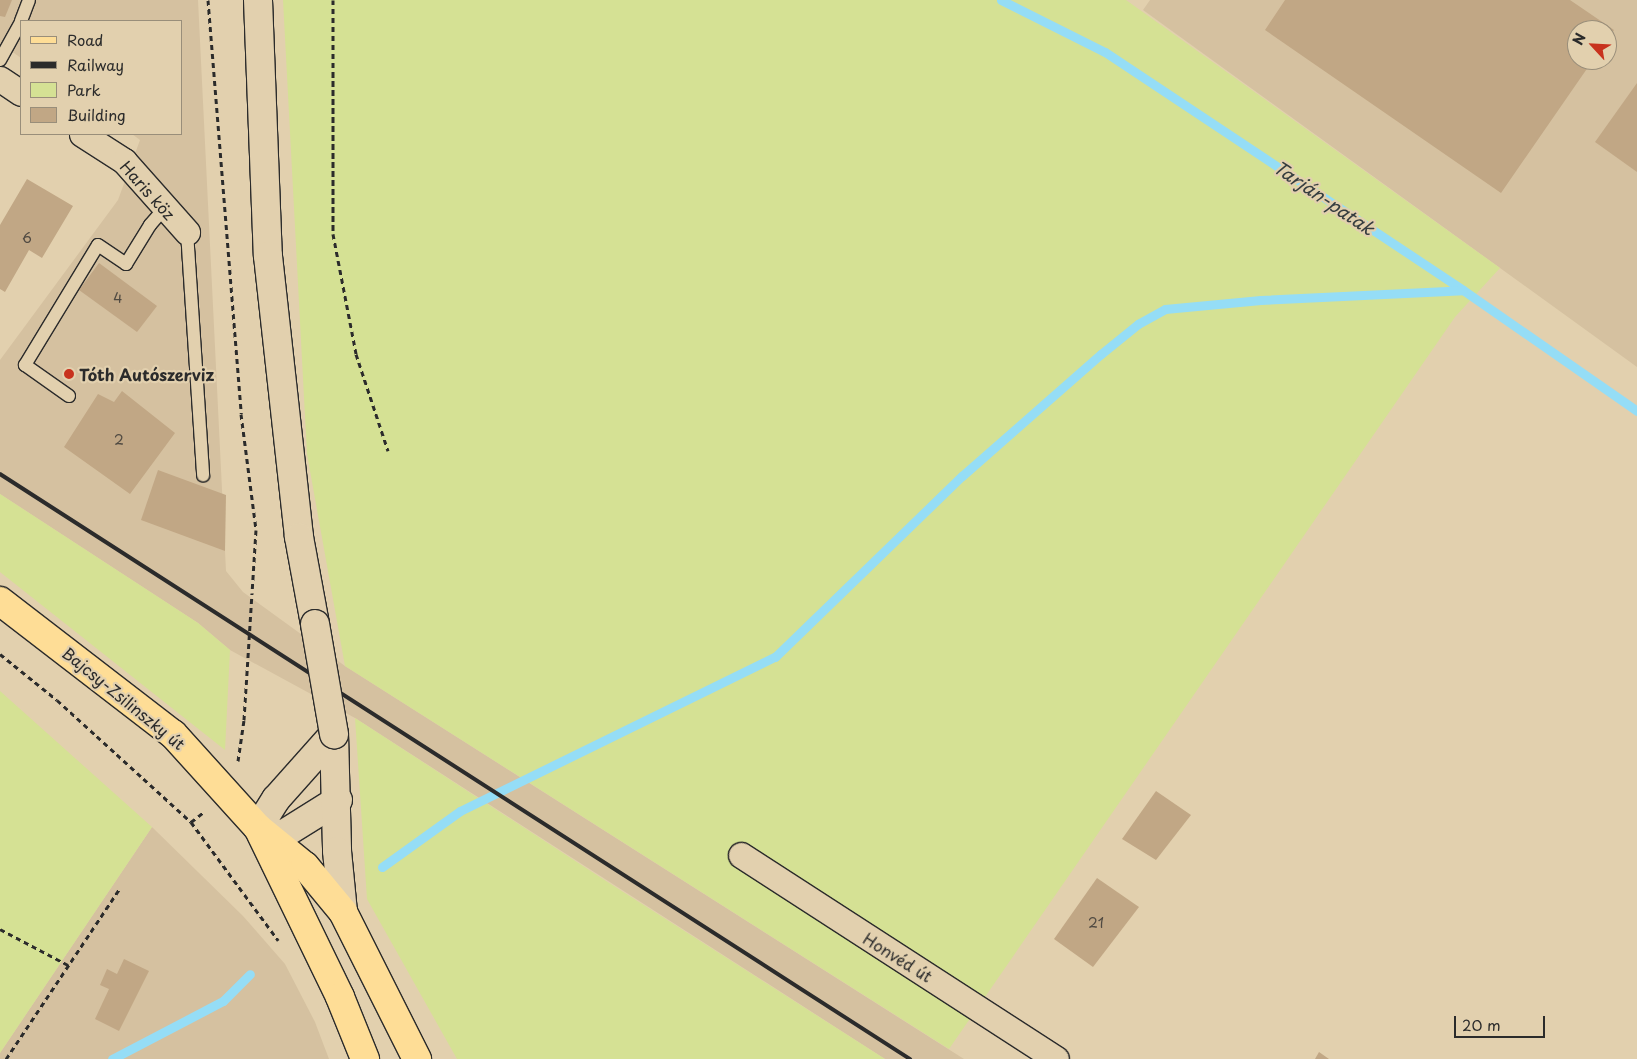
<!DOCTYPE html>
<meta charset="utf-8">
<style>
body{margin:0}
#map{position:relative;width:1637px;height:1059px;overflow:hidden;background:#e2d0ae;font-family:"Playpen Sans",sans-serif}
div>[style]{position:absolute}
.built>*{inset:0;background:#d5c1a0}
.green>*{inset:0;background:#d5e194}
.stream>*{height:9px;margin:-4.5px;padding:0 4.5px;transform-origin:4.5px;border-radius:4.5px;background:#95ddf6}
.building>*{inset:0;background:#c1a785}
.path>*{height:3px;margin-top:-1.5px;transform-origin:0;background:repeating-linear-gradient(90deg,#2b2b2b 0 5px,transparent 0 9px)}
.roads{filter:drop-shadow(1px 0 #2b2b2b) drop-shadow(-1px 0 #2b2b2b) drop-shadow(0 1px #2b2b2b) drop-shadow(0 -1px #2b2b2b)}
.lane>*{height:12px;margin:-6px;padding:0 6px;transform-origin:6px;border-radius:6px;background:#e2d0ae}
.street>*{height:25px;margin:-12.5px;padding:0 12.5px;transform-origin:12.5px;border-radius:12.5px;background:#e2d0ae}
.secondary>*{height:28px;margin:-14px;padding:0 14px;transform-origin:14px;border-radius:14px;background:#e2d0ae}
.primary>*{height:28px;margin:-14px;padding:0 14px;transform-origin:14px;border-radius:14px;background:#fedd96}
.rail>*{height:4px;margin:-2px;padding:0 2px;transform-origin:2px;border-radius:2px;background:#2b2b2b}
.path-bridge>*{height:3px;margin-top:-1.5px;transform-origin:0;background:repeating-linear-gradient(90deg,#2b2b2b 0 5px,transparent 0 9px)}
.bridges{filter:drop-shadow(1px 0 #2b2b2b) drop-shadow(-1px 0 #2b2b2b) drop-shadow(0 1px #2b2b2b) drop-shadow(0 -1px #2b2b2b)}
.secondary-bridge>*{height:28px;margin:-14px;padding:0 14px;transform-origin:14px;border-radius:14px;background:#e2d0ae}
.dots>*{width:14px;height:14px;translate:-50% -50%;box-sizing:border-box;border:2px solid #e2d0ae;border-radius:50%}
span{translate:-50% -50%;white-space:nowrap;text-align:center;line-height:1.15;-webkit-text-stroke:4.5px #e2d0ae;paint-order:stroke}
.number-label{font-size:14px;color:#504a42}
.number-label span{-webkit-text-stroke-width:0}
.street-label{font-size:16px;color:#2b2b2b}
.poi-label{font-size:16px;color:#2b2b2b;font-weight:700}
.left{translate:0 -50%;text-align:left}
.water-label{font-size:18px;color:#363d3f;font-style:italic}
.legend{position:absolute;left:20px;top:20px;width:162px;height:115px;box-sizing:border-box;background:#e2d0ae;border:1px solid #998e7a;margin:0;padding:6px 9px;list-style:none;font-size:15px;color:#2b2b2b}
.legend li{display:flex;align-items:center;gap:10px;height:25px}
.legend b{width:25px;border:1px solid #998e7a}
.north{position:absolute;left:1567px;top:20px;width:50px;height:50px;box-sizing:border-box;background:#e2d0ae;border:1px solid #998e7a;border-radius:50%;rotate:295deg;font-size:14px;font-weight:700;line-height:20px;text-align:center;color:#2b2b2b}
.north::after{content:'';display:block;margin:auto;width:18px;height:22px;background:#c8321e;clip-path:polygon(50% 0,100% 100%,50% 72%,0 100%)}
.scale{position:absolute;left:1454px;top:1016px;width:91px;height:22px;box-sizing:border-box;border:2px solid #2b2b2b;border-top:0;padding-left:6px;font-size:15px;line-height:18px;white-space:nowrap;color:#2b2b2b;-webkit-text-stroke:4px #e2d0ae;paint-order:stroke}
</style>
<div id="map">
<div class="built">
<i style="clip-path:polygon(0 0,198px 0,226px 571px,243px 592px,345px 666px,964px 1059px,885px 1059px,355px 718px,230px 650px,198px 623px,0 494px,0 360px,118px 200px,140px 140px,132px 134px,181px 134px,181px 21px,21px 21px,21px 58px,0 43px)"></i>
<i style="clip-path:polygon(evenodd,1150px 0,1637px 0,1637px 367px,1143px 10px,1150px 0,1577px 30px,1607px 30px,1607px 60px,1577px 60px,1577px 30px)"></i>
<i style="clip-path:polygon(152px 827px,243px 916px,285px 964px,315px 1022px,329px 1059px,0 1059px,0 1053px)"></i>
</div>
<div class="green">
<i style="clip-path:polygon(283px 0,1126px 0,1500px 268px,1455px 317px,949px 1049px,345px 666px,307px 454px)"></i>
<i style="clip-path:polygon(0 494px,198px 623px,230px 650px,225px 750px,0 572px)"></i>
<i style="clip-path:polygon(0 691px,152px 827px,0 1053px)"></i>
<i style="clip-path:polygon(355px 718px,606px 881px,885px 1059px,457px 1059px,367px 899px)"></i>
</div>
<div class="stream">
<i style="left:1001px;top:0;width:116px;rotate:26.6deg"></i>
<i style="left:1105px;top:52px;width:430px;rotate:33.6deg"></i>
<i style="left:1463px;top:290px;width:212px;rotate:34.8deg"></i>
<i style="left:382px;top:867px;width:96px;rotate:-35.7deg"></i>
<i style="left:460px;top:811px;width:351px;rotate:-26.1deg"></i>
<i style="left:775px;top:657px;width:260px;rotate:-44.1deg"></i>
<i style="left:962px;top:476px;width:185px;rotate:-41.3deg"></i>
<i style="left:1101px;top:354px;width:48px;rotate:-39deg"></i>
<i style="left:1138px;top:324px;width:31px;rotate:-29deg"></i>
<i style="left:1165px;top:309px;width:96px;rotate:-5.4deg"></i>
<i style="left:1261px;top:300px;width:202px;rotate:-2.8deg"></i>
<i style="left:112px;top:1059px;width:125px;rotate:-27.6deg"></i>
<i style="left:223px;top:1001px;width:38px;rotate:-45deg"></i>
</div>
<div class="building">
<i style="clip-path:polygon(0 0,12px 0,5px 17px,0 16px)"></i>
<i style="clip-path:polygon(1285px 0,1570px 0,1614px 30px,1607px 40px,1607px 30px,1577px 30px,1577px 60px,1593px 60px,1501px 193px,1265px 30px)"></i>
<i style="clip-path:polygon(1637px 83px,1637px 172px,1595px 142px)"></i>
<i style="clip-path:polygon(27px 179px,73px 206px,42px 258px,29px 250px,5px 292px,0 289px,0 225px)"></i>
<i style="clip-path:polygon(99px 263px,157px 306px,137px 332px,79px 290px)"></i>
<i style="clip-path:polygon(122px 391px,175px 433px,130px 494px,64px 447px,98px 394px,114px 402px)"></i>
<i style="clip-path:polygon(158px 470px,226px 495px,225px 551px,141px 520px)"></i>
<i style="clip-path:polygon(1156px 791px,1191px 815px,1156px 860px,1122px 839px)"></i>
<i style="clip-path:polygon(1097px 878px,1139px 907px,1093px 967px,1054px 939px)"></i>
<i style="clip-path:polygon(124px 959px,149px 971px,119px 1031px,95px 1019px,109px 989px,100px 985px,107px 969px,117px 974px)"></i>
<i style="clip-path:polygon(1319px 1052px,1329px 1059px,1315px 1059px)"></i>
</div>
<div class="path">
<i style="left:208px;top:0;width:415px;rotate:85.4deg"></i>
<i style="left:241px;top:414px;width:117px;rotate:82.6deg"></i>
<i style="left:256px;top:530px;width:63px;rotate:93.6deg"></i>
<i style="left:333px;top:0;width:234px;rotate:90deg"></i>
<i style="left:333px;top:234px;width:122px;rotate:79.1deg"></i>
<i style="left:356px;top:354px;width:102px;rotate:71.7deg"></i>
<i style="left:0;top:654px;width:73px;rotate:38.9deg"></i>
<i style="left:57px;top:700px;width:181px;rotate:42.3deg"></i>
<i style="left:191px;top:822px;width:147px;rotate:53.6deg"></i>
<i style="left:238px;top:761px;width:41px;rotate:-81.7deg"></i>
<i style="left:191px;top:822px;width:16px;rotate:-38deg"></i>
<i style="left:0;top:929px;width:77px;rotate:27.9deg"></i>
<i style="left:6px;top:1059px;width:206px;rotate:-56.3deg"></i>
</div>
<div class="roads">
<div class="lane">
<i style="left:21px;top:21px;width:22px;rotate:-69deg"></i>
<i style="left:0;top:60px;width:43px;rotate:-61.1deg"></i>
<i style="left:187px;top:232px;width:244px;rotate:86.2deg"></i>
<i style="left:69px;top:396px;width:54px;rotate:-144.8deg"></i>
<i style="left:25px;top:365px;width:140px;rotate:-58.7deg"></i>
<i style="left:98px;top:245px;width:34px;rotate:34deg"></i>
<i style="left:126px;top:264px;width:46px;rotate:-58.4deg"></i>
<i style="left:150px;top:225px;width:23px;rotate:-49deg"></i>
</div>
<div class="street">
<i style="left:0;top:79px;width:25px;rotate:34deg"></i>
<i style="left:82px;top:134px;width:50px;rotate:32.7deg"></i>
<i style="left:124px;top:161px;width:95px;rotate:48.4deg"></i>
<i style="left:741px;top:855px;width:375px;rotate:32.9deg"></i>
</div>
<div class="secondary">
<i style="left:258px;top:0;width:256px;rotate:87.8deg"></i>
<i style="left:268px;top:256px;width:283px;rotate:83.7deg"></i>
<i style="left:299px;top:537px;width:88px;rotate:79.6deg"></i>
<i style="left:334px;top:734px;width:87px;rotate:131.7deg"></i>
<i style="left:276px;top:799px;width:34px;rotate:122deg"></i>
<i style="left:258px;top:828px;width:25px;rotate:16deg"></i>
<i style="left:282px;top:835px;width:66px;rotate:-32deg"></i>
<i style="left:334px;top:734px;width:117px;rotate:88.5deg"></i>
<i style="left:337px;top:851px;width:61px;rotate:84.4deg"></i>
</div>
<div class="primary">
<i style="left:0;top:601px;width:218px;rotate:37.6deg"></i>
<i style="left:173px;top:734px;width:127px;rotate:47.9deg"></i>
<i style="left:258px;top:828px;width:60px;rotate:39deg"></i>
<i style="left:305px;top:866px;width:60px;rotate:50.4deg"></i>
<i style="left:343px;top:912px;width:165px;rotate:63.3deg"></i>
<i style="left:261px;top:834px;width:181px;rotate:64.1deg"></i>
<i style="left:340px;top:997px;width:67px;rotate:68deg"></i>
</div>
</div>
<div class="rail">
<i style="left:0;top:474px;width:1082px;rotate:32.74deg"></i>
</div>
<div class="path-bridge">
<i style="left:244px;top:720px;width:127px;rotate:-86.4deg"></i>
</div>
<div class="bridges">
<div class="secondary-bridge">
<i style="left:315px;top:624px;width:112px;rotate:80.2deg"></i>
</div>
</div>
<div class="dots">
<i style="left:69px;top:374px;background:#c8321e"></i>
</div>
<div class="number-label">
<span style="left:27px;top:238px">6</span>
<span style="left:118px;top:298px">4</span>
<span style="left:119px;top:440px">2</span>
<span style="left:1096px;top:923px">21</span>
</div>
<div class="street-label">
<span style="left:148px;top:190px;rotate:48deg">Haris köz</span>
<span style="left:124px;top:698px;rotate:39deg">Bajcsy-Zsilinszky út</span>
<span style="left:898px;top:957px;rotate:32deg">Honvéd út</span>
</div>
<div class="poi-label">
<span class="left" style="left:79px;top:374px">Tóth Autószerviz</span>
</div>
<div class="water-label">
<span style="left:1324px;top:198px;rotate:34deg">Tarján-patak</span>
</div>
<ul class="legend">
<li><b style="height:6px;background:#fedd96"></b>Road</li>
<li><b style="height:6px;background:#2b2b2b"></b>Railway</li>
<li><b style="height:14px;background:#d5e194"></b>Park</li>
<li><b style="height:14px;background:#c1a785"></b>Building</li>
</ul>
<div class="north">N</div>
<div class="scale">20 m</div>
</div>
